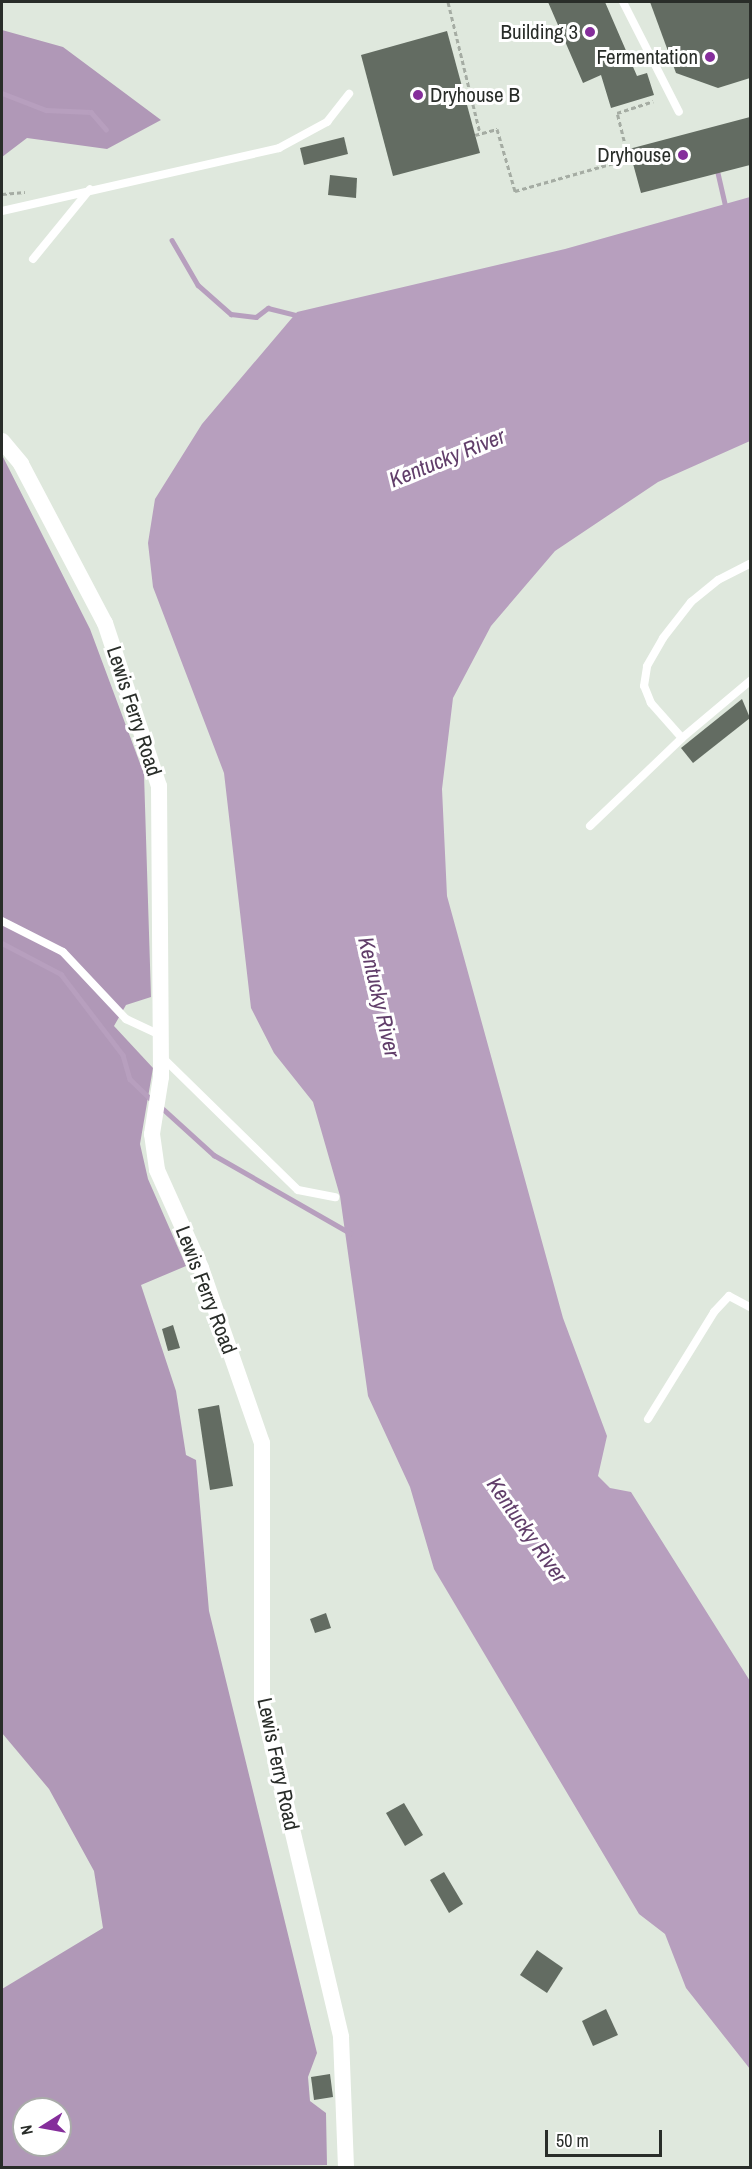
<!DOCTYPE html>
<style>
body{margin:0}
#map{position:relative;width:752px;height:2169px;overflow:hidden;background:#dfe8dd;font-family:"Archivo Narrow",sans-serif}
div>[style]{position:absolute}
.forest>*{inset:0;background:#b098b7}
.water>*{inset:0;background:#b79fbe}
.stream>*{height:4.5px;margin:-2.25px;padding:0 2.25px;transform-origin:2.25px;border-radius:2.25px;background:#b79fbe}
.building>*{inset:0;background:#636c62}
.path>*{height:3px;margin-top:-1.5px;transform-origin:0;background:repeating-linear-gradient(90deg,#a5aca3 0 4.5px,transparent 0 7.5px)}
.lane>*{height:8px;margin:-4px;padding:0 4px;transform-origin:4px;border-radius:4px;background:#fff}
.street>*{height:16px;margin:-8px;padding:0 8px;transform-origin:8px;border-radius:8px;background:#fff}
.dots>*{width:16px;height:16px;translate:-50% -50%;box-sizing:border-box;border:3px solid #fff;border-radius:50%}
span{translate:-50% -50%;white-space:nowrap;text-align:center;line-height:1.15;-webkit-text-stroke:6px #fff;paint-order:stroke}
.poi-label{font-size:21px;color:#292d29}
.right{translate:-100% -50%;text-align:right}
.left{translate:0 -50%;text-align:left}
.street-label{font-size:21px;color:#292d29}
.water-label{font-size:22px;color:#613e6a;font-style:italic}
.frame{position:absolute;inset:0;border:3px solid #292d29;pointer-events:none}
.north{position:absolute;left:12px;top:2097px;width:60px;height:60px;box-sizing:border-box;background:#fff;border:2px solid #a9aba9;border-radius:50%;rotate:259deg;font-size:16px;font-weight:700;line-height:24px;text-align:center;color:#292d29}
.north::after{content:'';display:block;margin:auto;width:21px;height:27px;background:#852e9b;clip-path:polygon(50% 0,100% 100%,50% 72%,0 100%)}
.scale{position:absolute;left:545px;top:2130px;width:117px;height:27px;box-sizing:border-box;border:3px solid #292d29;border-top:0;padding-left:8px;font-size:18px;line-height:21px;white-space:nowrap;color:#292d29;-webkit-text-stroke:4px #fff;paint-order:stroke}
</style>
<div id="map">
<div class="forest">
<i style="clip-path:polygon(2px 30px,63px 47px,161px 120px,107px 149px,27px 138px,2px 157px)"></i>
<i style="clip-path:polygon(evenodd,2px 455px,90px 629px,144px 774px,151px 997px,126px 1005px,114px 1026px,153px 1068px,140px 1144px,148px 1179px,186px 1266px,141px 1285px,176px 1391px,186px 1455px,196px 1460px,209px 1611px,317px 2053px,308px 2077px,310px 2101px,326px 2113px,327px 2165px,2px 2167px,2px 1989px,103px 1928px,94px 1871px,49px 1789px,2px 1733px,2px 455px,24px 2109px,60px 2109px,60px 2145px,24px 2145px,24px 2109px)"></i>
</div>
<div class="water">
<i style="clip-path:polygon(750px 197px,750px 441px,658px 482px,555px 551px,491px 626px,453px 698px,442px 789px,447px 896px,563px 1318px,607px 1436px,598px 1476px,610px 1488px,631px 1492px,750px 1681px,750px 2069px,686px 1988px,665px 1934px,639px 1914px,434px 1569px,410px 1487px,368px 1396px,340px 1196px,313px 1102px,274px 1053px,251px 1008px,224px 773px,153px 587px,148px 543px,155px 499px,202px 424px,297px 312px,565px 249px)"></i>
</div>
<div class="stream">
<i style="left:2px;top:93px;width:47px;rotate:21.1deg"></i>
<i style="left:46px;top:110px;width:45px;rotate:2.5deg"></i>
<i style="left:91px;top:112px;width:23px;rotate:49deg"></i>
<i style="left:718px;top:173px;width:32px;rotate:77deg"></i>
<i style="left:172px;top:240px;width:52px;rotate:60deg"></i>
<i style="left:198px;top:285px;width:44px;rotate:41.3deg"></i>
<i style="left:231px;top:314px;width:25px;rotate:7deg"></i>
<i style="left:256px;top:317px;width:15px;rotate:-37deg"></i>
<i style="left:268px;top:308px;width:32px;rotate:14deg"></i>
<i style="left:2px;top:943px;width:67px;rotate:27.7deg"></i>
<i style="left:61px;top:974px;width:102px;rotate:52.6deg"></i>
<i style="left:123px;top:1055px;width:25px;rotate:74deg"></i>
<i style="left:130px;top:1079px;width:33px;rotate:44deg"></i>
<i style="left:161px;top:1107px;width:72px;rotate:42.2deg"></i>
<i style="left:214px;top:1155px;width:157px;rotate:29.8deg"></i>
</div>
<div class="building">
<i style="clip-path:polygon(548px 2px,605px 2px,637px 76px,647px 73px,654px 95px,611px 108px,601px 75px,583px 83px)"></i>
<i style="clip-path:polygon(650px 2px,750px 2px,750px 78px,718px 88px,676px 73px)"></i>
<i style="clip-path:polygon(447px 31px,480px 153px,393px 176px,361px 55px)"></i>
<i style="clip-path:polygon(750px 117px,750px 165px,641px 193px,629px 149px)"></i>
<i style="clip-path:polygon(344px 137px,348px 154px,304px 165px,300px 148px)"></i>
<i style="clip-path:polygon(330px 175px,357px 178px,356px 198px,328px 195px)"></i>
<i style="clip-path:polygon(742px 699px,750px 718px,693px 763px,681px 748px)"></i>
<i style="clip-path:polygon(173px 1325px,180px 1348px,168px 1351px,162px 1329px)"></i>
<i style="clip-path:polygon(219px 1405px,233px 1486px,210px 1490px,198px 1409px)"></i>
<i style="clip-path:polygon(326px 1613px,331px 1628px,315px 1633px,310px 1619px)"></i>
<i style="clip-path:polygon(404px 1803px,423px 1835px,405px 1846px,386px 1813px)"></i>
<i style="clip-path:polygon(444px 1872px,463px 1904px,449px 1913px,430px 1880px)"></i>
<i style="clip-path:polygon(537px 1950px,563px 1968px,547px 1993px,520px 1975px)"></i>
<i style="clip-path:polygon(606px 2009px,618px 2035px,593px 2046px,582px 2021px)"></i>
<i style="clip-path:polygon(330px 2074px,333px 2097px,314px 2100px,311px 2077px)"></i>
</div>
<div class="path">
<i style="left:448px;top:2px;width:135px;rotate:76.3deg"></i>
<i style="left:475px;top:135px;width:23px;rotate:-15deg"></i>
<i style="left:497px;top:129px;width:65px;rotate:73.8deg"></i>
<i style="left:515px;top:191px;width:110px;rotate:-15.8deg"></i>
<i style="left:621px;top:161px;width:14px;rotate:-69deg"></i>
<i style="left:626px;top:148px;width:36px;rotate:-104deg"></i>
<i style="left:617px;top:113px;width:38px;rotate:-18deg"></i>
<i style="left:2px;top:194px;width:23px;rotate:-5deg"></i>
</div>
<div class="lane">
<i style="left:623px;top:2px;width:123px;rotate:63deg"></i>
<i style="left:2px;top:211px;width:284px;rotate:-12.8deg"></i>
<i style="left:279px;top:148px;width:55px;rotate:-28.4deg"></i>
<i style="left:327px;top:122px;width:36px;rotate:-52deg"></i>
<i style="left:33px;top:259px;width:90px;rotate:-50.8deg"></i>
<i style="left:682px;top:738px;width:89px;rotate:-40deg"></i>
<i style="left:590px;top:826px;width:127px;rotate:-43.7deg"></i>
<i style="left:682px;top:738px;width:47px;rotate:-131.5deg"></i>
<i style="left:651px;top:703px;width:18px;rotate:-112deg"></i>
<i style="left:644px;top:686px;width:20px;rotate:-81deg"></i>
<i style="left:647px;top:666px;width:32px;rotate:-60deg"></i>
<i style="left:663px;top:638px;width:46px;rotate:-52.1deg"></i>
<i style="left:691px;top:602px;width:35px;rotate:-39deg"></i>
<i style="left:718px;top:580px;width:36px;rotate:-27deg"></i>
<i style="left:2px;top:921px;width:68px;rotate:26.9deg"></i>
<i style="left:63px;top:952px;width:92px;rotate:46.8deg"></i>
<i style="left:126px;top:1019px;width:35px;rotate:25deg"></i>
<i style="left:162px;top:1057px;width:190px;rotate:44.4deg"></i>
<i style="left:298px;top:1190px;width:38px;rotate:11deg"></i>
<i style="left:648px;top:1419px;width:126px;rotate:-58.3deg"></i>
<i style="left:714px;top:1312px;width:22px;rotate:-47deg"></i>
<i style="left:729px;top:1296px;width:24px;rotate:28deg"></i>
</div>
<div class="street">
<i style="left:2px;top:441px;width:30px;rotate:50deg"></i>
<i style="left:21px;top:464px;width:180px;rotate:62.2deg"></i>
<i style="left:105px;top:623px;width:172px;rotate:71.7deg"></i>
<i style="left:159px;top:786px;width:291px;rotate:89.6deg"></i>
<i style="left:161px;top:1077px;width:58px;rotate:99deg"></i>
<i style="left:152px;top:1134px;width:36px;rotate:82deg"></i>
<i style="left:157px;top:1170px;width:107px;rotate:65.8deg"></i>
<i style="left:201px;top:1268px;width:185px;rotate:70.8deg"></i>
<i style="left:262px;top:1443px;width:259px;rotate:90deg"></i>
<i style="left:262px;top:1702px;width:344px;rotate:76.7deg"></i>
<i style="left:341px;top:2037px;width:131px;rotate:87.8deg"></i>
</div>
<div class="dots">
<i style="left:590px;top:32px;background:#852e9b"></i>
<i style="left:710px;top:57px;background:#852e9b"></i>
<i style="left:418px;top:95px;background:#852e9b"></i>
<i style="left:683px;top:155px;background:#852e9b"></i>
</div>
<div class="poi-label">
<span class="right" style="left:578px;top:32px">Building 3</span>
<span class="right" style="left:698px;top:57px">Fermentation</span>
<span class="left" style="left:430px;top:95px">Dryhouse B</span>
<span class="right" style="left:671px;top:155px">Dryhouse</span>
</div>
<div class="street-label">
<span style="left:134px;top:711px;rotate:72deg">Lewis Ferry Road</span>
<span style="left:206px;top:1290px;rotate:69deg">Lewis Ferry Road</span>
<span style="left:278px;top:1764px;rotate:78deg">Lewis Ferry Road</span>
</div>
<div class="water-label">
<span style="left:447px;top:458px;rotate:-22deg">Kentucky River</span>
<span style="left:379px;top:997px;rotate:77deg">Kentucky River</span>
<span style="left:527px;top:1530px;rotate:55deg">Kentucky River</span>
</div>
<div class="frame"></div>
<div class="north">N</div>
<div class="scale">50 m</div>
</div>
